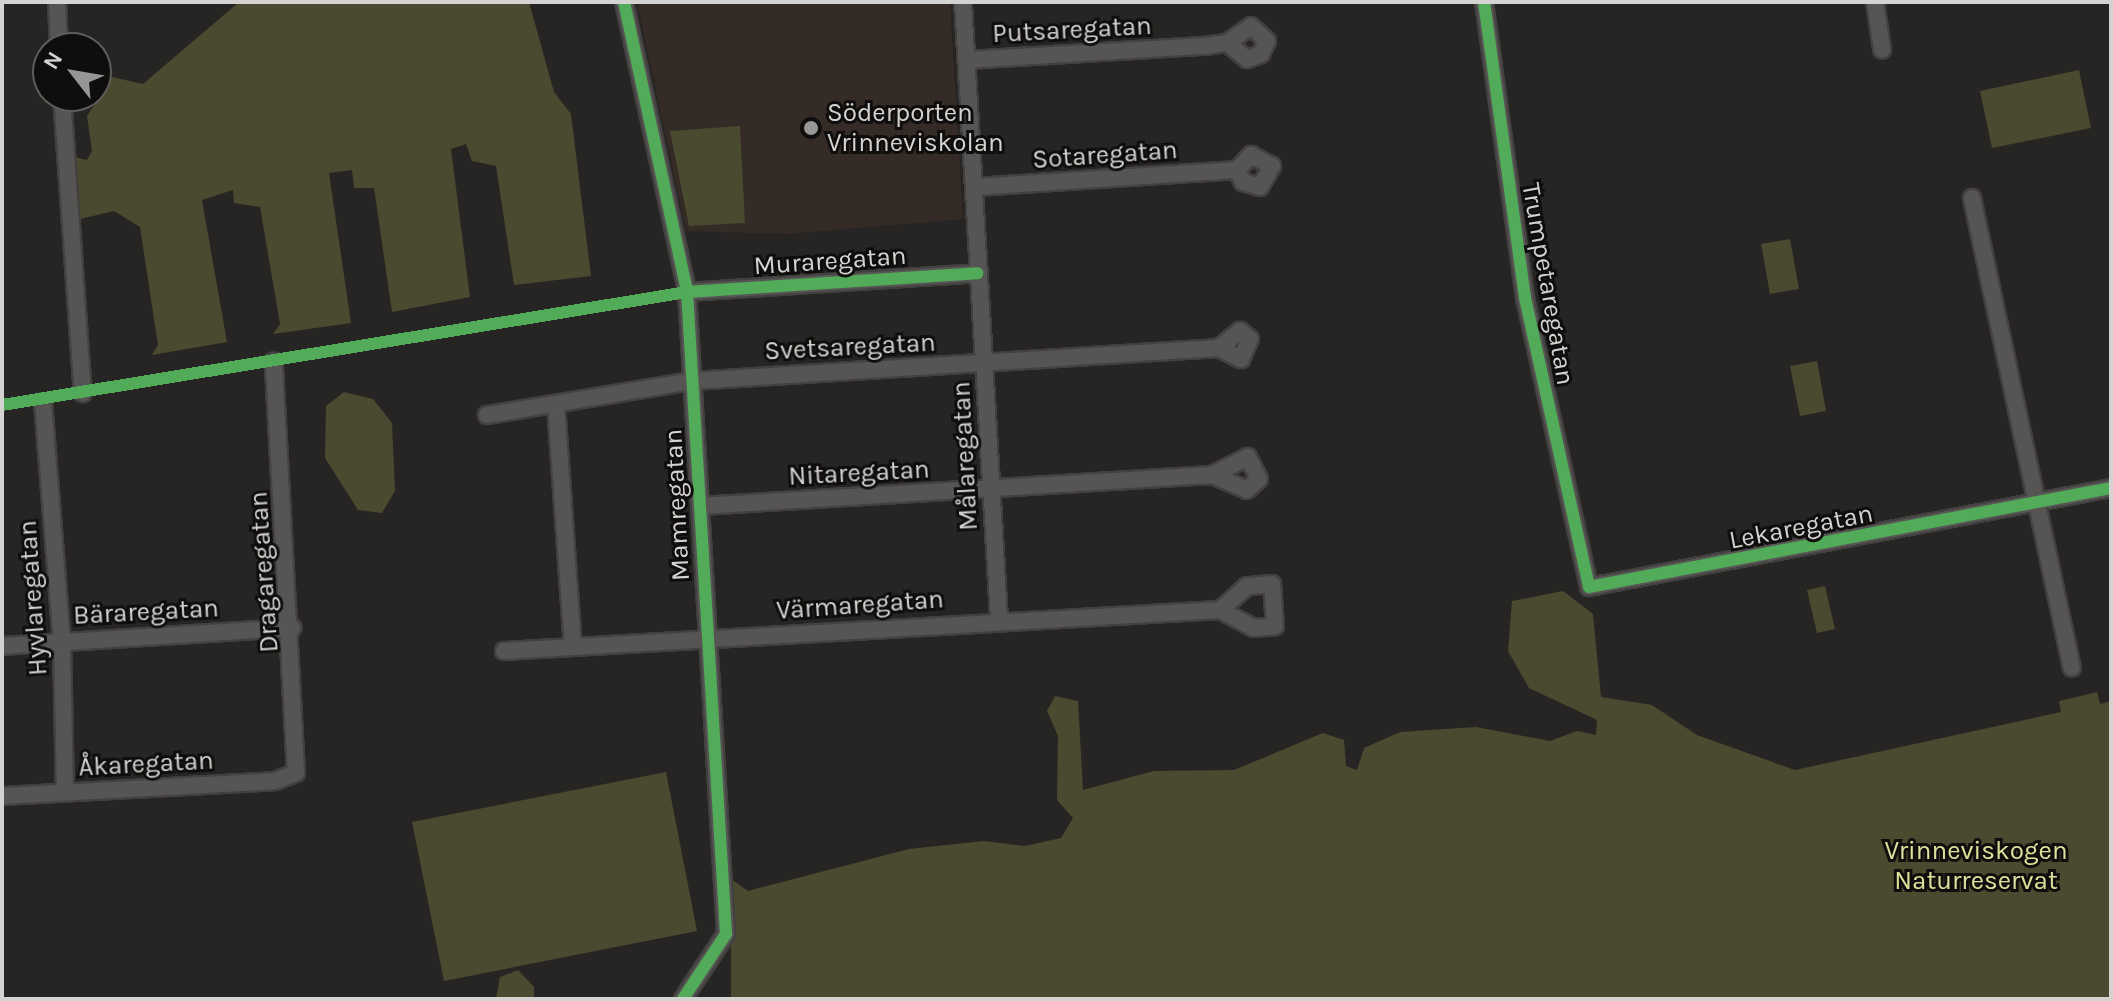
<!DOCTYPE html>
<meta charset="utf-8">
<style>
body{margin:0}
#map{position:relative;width:2113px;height:1001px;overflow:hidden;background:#272523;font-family:Karla,sans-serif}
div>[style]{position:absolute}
.built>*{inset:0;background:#342b27}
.green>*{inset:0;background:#494a2f}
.roads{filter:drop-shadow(2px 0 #434140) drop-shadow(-2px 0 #434140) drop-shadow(0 2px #434140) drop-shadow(0 -2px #434140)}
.minor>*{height:16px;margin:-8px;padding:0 8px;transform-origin:8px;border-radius:8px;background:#565554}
.cycleway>*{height:12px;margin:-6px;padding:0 6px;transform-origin:6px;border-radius:6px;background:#51ab58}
.dots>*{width:22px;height:22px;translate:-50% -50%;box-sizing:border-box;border:4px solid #0f0e0d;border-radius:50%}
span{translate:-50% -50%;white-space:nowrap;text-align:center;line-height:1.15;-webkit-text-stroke:6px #0f0e0d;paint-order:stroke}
.street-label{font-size:26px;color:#d5d3d1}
.poi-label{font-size:26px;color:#d5d3d1}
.left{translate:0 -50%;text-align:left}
.park-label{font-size:26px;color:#dce09b}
.frame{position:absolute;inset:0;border:4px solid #d5d3d1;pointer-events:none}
.north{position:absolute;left:32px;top:32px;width:80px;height:80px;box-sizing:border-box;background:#0f0e0d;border:2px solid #5e5d5b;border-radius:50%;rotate:301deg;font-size:22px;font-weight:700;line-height:32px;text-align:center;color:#d5d3d1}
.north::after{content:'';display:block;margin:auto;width:28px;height:36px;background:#989694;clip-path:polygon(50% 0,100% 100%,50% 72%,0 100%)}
</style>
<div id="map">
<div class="built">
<i style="clip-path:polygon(637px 2px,950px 2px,963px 219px,788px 234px,686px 231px)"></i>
</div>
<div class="green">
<i style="clip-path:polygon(239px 2px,529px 2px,554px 92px,571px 114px,591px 276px,514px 285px,496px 166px,472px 161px,466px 144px,451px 149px,470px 297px,392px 312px,374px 188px,354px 188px,352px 170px,329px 173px,351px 323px,273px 334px,280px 324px,260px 207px,234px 203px,233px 190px,202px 200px,227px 342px,152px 355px,158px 345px,140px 227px,114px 211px,80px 219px,74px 157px,87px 160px,92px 151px,87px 116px,112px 77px,143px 84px)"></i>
<i style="clip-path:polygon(2079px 70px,2091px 128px,1992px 148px,1980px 91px)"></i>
<i style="clip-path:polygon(740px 126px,745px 223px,689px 226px,670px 131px)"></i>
<i style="clip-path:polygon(1790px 239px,1799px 289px,1770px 294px,1761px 244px)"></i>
<i style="clip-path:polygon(1817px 361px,1826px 411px,1800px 416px,1790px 366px)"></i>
<i style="clip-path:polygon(344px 392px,373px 399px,392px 423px,395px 491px,382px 513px,358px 510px,325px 458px,326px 406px)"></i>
<i style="clip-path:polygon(1825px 586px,1835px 629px,1817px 633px,1807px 590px)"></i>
<i style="clip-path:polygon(1563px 591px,1593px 614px,1601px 697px,1652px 705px,1697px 735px,1795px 770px,2061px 712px,2059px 701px,2097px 692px,2100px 704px,2111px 701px,2111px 999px,731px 999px,731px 879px,748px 891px,909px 849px,984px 841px,1025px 846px,1061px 838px,1073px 818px,1057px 800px,1058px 736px,1047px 711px,1055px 696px,1078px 701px,1083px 790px,1154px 771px,1234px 770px,1323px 733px,1344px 740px,1346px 766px,1357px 770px,1364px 748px,1400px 732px,1476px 727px,1550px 741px,1577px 731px,1596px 735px,1597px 720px,1529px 688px,1508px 651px,1512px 601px)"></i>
<i style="clip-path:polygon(666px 772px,697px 931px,444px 981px,412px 822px)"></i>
<i style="clip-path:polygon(518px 970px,534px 987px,534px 999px,496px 999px,500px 977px)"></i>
</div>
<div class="roads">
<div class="minor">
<i style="left:57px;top:2px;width:46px;rotate:87.5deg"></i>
<i style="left:624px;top:2px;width:297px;rotate:77.7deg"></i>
<i style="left:687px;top:292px;width:643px;rotate:86.52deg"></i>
<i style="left:726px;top:934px;width:78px;rotate:123.5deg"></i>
<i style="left:963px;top:2px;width:618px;rotate:86.66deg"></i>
<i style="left:1484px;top:2px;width:299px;rotate:82.1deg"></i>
<i style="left:1525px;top:298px;width:296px;rotate:77.5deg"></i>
<i style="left:1589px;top:587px;width:531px;rotate:-10.74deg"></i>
<i style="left:1875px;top:2px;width:48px;rotate:81.5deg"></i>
<i style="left:967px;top:60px;width:238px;rotate:-3.4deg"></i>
<i style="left:1205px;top:46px;width:22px;rotate:-8deg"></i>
<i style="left:1227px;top:43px;width:29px;rotate:-35deg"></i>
<i style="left:1251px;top:26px;width:22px;rotate:43deg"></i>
<i style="left:1267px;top:41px;width:14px;rotate:115deg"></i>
<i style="left:1261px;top:54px;width:15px;rotate:160deg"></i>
<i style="left:1247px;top:59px;width:26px;rotate:-141deg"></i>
<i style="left:62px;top:96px;width:298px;rotate:86deg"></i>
<i style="left:975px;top:187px;width:263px;rotate:-3.7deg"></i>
<i style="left:1237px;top:170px;width:21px;rotate:-47deg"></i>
<i style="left:1251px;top:155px;width:24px;rotate:28deg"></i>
<i style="left:1272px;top:166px;width:24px;rotate:120deg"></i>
<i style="left:1260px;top:187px;width:18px;rotate:-164deg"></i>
<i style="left:1243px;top:182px;width:13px;rotate:-117deg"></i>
<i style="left:1972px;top:198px;width:480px;rotate:78deg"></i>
<i style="left:687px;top:292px;width:291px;rotate:-3.7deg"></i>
<i style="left:43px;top:402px;width:240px;rotate:85.5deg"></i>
<i style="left:62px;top:641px;width:151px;rotate:88.9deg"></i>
<i style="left:556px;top:405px;width:242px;rotate:86deg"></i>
<i style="left:487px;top:415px;width:208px;rotate:-9.4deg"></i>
<i style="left:692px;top:381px;width:528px;rotate:-3.58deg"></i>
<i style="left:1219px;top:348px;width:25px;rotate:27deg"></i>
<i style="left:1241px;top:359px;width:22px;rotate:-66deg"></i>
<i style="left:1250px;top:339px;width:13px;rotate:-141deg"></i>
<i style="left:1240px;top:331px;width:27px;rotate:141deg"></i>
<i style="left:700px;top:506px;width:513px;rotate:-3.46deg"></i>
<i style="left:1212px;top:475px;width:38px;rotate:23deg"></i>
<i style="left:1247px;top:490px;width:16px;rotate:-43deg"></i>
<i style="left:1259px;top:479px;width:25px;rotate:-117deg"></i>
<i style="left:1248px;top:457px;width:40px;rotate:153.4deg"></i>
<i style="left:2px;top:646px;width:291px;rotate:-3.6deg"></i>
<i style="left:504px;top:651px;width:717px;rotate:-3.28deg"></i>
<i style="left:1220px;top:610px;width:38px;rotate:28deg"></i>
<i style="left:1254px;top:628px;width:21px;rotate:-5deg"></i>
<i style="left:1275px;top:626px;width:42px;rotate:-94.1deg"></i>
<i style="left:1272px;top:584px;width:25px;rotate:175deg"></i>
<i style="left:1247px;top:586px;width:36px;rotate:138deg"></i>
<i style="left:2px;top:796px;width:273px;rotate:-3.1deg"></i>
<i style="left:275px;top:781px;width:22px;rotate:-21deg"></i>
<i style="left:296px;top:773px;width:412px;rotate:-93.1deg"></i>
</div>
</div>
<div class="cycleway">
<i style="left:624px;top:2px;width:297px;rotate:77.7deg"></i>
<i style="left:687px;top:292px;width:643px;rotate:86.52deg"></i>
<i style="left:726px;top:934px;width:78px;rotate:123.5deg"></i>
<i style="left:1484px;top:2px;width:299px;rotate:82.1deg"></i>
<i style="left:1525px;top:298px;width:296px;rotate:77.5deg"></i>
<i style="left:1589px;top:587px;width:531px;rotate:-10.74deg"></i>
<i style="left:2px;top:405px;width:694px;rotate:-9.37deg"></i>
<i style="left:687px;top:292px;width:291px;rotate:-3.7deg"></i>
</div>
<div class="dots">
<i style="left:811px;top:128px;background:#989694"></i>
</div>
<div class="street-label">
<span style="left:1072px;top:30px;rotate:-3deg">Putsaregatan</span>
<span style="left:1105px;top:155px;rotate:-4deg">Sotaregatan</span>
<span style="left:830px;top:261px;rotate:-4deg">Muraregatan</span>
<span style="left:1548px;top:284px;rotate:80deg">Trumpetaregatan</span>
<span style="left:850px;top:347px;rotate:-3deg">Svetsaregatan</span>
<span style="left:965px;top:456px;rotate:-93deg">Målaregatan</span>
<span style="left:859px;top:473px;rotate:-3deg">Nitaregatan</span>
<span style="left:677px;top:505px;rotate:-93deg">Mamregatan</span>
<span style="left:1801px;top:527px;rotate:-11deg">Lekaregatan</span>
<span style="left:264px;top:572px;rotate:-94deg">Dragaregatan</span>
<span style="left:33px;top:598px;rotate:-94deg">Hyvlaregatan</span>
<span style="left:860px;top:605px;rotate:-4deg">Värmaregatan</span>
<span style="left:146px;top:612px;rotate:-3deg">Bäraregatan</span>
<span style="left:146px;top:764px;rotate:-3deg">Åkaregatan</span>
</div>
<div class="poi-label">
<span class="left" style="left:827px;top:128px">Söderporten<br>Vrinneviskolan</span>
</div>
<div class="park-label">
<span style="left:1976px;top:866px">Vrinneviskogen<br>Naturreservat</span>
</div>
<div class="frame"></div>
<div class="north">N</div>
</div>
